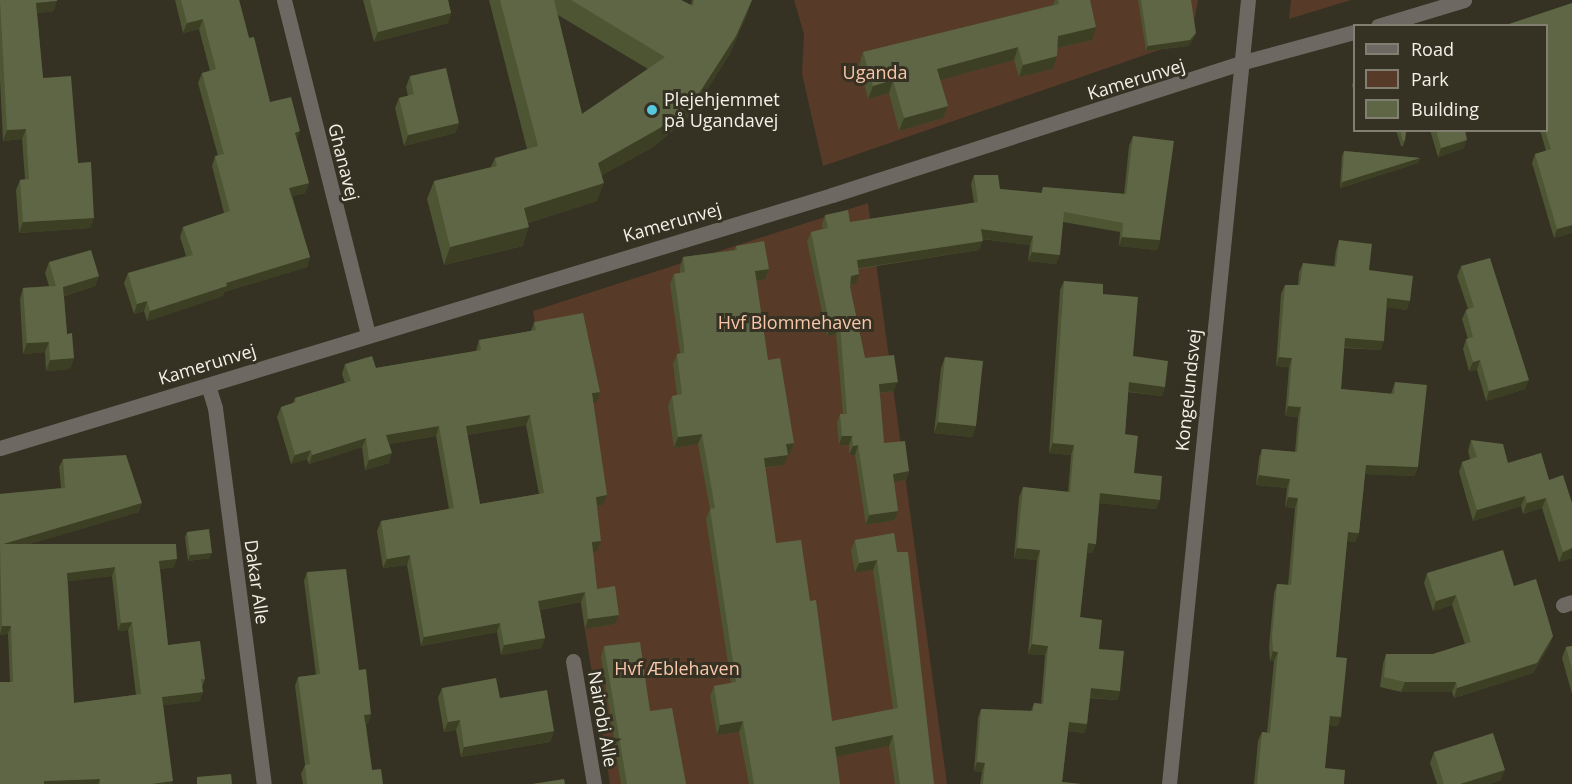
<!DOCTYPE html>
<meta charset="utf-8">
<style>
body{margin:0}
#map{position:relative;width:1572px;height:784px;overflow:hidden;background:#353123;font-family:"Open Sans",sans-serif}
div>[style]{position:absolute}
.green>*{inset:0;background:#583a29}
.minor>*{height:15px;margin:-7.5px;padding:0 7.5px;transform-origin:7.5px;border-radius:7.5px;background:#6d6862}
.tertiary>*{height:15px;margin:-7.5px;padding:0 7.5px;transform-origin:7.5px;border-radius:7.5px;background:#6d6862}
.wall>*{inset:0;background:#4d5533}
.shaded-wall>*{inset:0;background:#3c3f24}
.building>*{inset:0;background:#5e6646}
.dots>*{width:16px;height:16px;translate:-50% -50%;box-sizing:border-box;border:3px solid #353123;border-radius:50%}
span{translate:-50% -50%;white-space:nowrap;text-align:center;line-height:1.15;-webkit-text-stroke:6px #353123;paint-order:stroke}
.park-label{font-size:18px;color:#fac6aa}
.street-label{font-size:18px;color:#f3f1e8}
.poi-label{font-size:18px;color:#f3f1e8}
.left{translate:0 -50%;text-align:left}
.legend{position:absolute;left:1353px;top:24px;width:195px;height:108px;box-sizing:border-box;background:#353123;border:2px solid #817e72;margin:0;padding:8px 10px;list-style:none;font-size:18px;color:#f3f1e8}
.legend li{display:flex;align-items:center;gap:12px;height:30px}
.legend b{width:30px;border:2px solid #817e72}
</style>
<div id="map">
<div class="green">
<i style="clip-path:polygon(794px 0,1198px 0,1191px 39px,823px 166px,802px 74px,804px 34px)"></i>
<i style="clip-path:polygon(1291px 0,1351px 0,1289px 19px)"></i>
<i style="clip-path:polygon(868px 203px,947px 784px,610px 784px,533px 311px)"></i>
</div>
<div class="minor">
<i style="left:284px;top:0;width:344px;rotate:75.9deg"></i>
<i style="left:1378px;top:26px;width:90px;rotate:-16.8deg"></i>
<i style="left:208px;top:385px;width:24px;rotate:73deg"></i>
<i style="left:215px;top:408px;width:379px;rotate:82.6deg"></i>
<i style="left:0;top:448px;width:870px;rotate:-16.91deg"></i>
<i style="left:832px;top:195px;width:429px;rotate:-17.9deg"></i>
<i style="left:1240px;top:63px;width:118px;rotate:-15.2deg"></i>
<i style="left:1563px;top:605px;width:9px;rotate:-18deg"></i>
<i style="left:573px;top:661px;width:125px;rotate:80.3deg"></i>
</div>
<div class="tertiary">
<i style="left:1169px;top:784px;width:788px;rotate:-84.25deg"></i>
</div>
<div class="wall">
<i style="clip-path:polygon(0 0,54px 11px,37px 13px,43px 78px,78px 163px,94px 218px,90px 228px,19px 233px,16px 190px,20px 180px,25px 179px,22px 139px,3px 141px,0 80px)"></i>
<i style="clip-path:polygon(175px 0,239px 0,249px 38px,270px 102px,297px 140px,309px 183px,305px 193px,292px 196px,310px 257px,307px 267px,224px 292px,223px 296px,147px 321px,144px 311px,134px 314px,124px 283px,128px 273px,186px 256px,180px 237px,183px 227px,224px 213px,212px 166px,215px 156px,218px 156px,198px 83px,202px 73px,210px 71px,199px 29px,183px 33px)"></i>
<i style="clip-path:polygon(363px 0,448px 0,451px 13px,448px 23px,374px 42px)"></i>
<i style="clip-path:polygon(evenodd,489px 0,681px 0,691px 5px,692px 0,752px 0,746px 17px,729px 55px,690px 116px,653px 147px,602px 175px,597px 201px,528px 223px,523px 246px,444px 265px,427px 199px,434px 181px,491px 167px,495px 158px,527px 149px,489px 0,558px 15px,648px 69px,582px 114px,558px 15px)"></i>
<i style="clip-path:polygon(1055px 0,1090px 0,1092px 40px,1058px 48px,1053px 69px,1019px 77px,1014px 60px,940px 80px,948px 106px,943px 118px,899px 131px,889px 93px,868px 99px,859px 65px,863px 52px,1053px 5px)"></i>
<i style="clip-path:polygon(1138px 0,1191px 0,1194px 38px,1188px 46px,1146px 51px)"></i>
<i style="clip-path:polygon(1572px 3px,1572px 233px,1554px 238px,1532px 163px,1535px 154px,1546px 151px,1540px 130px,1546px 130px)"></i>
<i style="clip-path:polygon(410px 76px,459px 123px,455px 133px,404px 146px,395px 108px,399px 98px,408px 96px,406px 87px)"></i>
<i style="clip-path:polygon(1354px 79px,1354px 94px,1352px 85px)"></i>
<i style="clip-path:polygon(1396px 130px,1406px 130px,1405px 140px,1403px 146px,1401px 146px)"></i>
<i style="clip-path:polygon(1430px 130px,1465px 130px,1464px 148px,1438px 157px)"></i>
<i style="clip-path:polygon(1133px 136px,1160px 240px,1157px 250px,1119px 246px,1120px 232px,1063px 222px,1056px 264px,1028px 261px,1030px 245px,982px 239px,979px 250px,858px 269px,856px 284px,850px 285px,850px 287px,865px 358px,894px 391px,880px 393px,884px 443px,909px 471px,906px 480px,894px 482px,898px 511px,895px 520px,866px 525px,855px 455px,849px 455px,849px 445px,839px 445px,837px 423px,840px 414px,843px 414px,836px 334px,827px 336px,807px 241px,811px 232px,823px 229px,822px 224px,825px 215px,850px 222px,974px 203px,971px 184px,974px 175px,1000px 189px,1041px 193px,1043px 187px,1124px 194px,1129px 146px)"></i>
<i style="clip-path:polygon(1344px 151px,1420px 158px,1418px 163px,1340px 188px,1342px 156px)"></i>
<i style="clip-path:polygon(1339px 240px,1407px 310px,1387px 307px,1381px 350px,1344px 348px,1341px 389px,1391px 394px,1395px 382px,1418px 467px,1414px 476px,1365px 474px,1359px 533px,1355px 542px,1347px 541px,1336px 657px,1338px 726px,1329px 725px,1325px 768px,1344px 784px,1254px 784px,1258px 741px,1262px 732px,1267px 733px,1274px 661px,1270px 661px,1269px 646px,1274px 593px,1277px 584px,1288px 585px,1295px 508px,1285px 507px,1287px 488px,1256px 485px,1259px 458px,1262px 449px,1295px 452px,1298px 417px,1285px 416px,1289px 367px,1276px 366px,1281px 294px,1285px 285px,1298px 285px,1299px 272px,1303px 263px,1334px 266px,1336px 250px)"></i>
<i style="clip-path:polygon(736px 246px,769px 269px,765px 279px,756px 281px,768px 360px,794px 443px,790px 454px,788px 454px,784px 465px,765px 468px,776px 543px,810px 601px,832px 721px,893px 709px,873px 570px,855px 573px,851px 550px,855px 540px,894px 533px,934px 784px,895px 784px,889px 746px,836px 757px,840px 784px,749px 784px,739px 732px,717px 735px,710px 696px,714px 686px,731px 683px,706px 519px,710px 509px,698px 444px,674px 448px,668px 406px,672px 396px,677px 395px,673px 364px,677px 354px,680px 353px,670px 284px,674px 274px,680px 273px,680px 267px,683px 257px,734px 250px)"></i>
<i style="clip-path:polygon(49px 262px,99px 276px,95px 286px,64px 296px,67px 334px,74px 358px,70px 369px,46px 371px,45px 352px,23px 354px,20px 299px,23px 288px,49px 286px,45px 273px)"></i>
<i style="clip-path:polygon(1461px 266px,1525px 389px,1486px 401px,1477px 370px,1469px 371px,1463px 349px,1466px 339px,1468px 339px,1462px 319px,1466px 310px,1468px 309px,1457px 276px)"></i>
<i style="clip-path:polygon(1064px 281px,1103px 294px,1133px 356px,1165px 387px,1162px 396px,1128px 392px,1125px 434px,1134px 473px,1156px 509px,1099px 503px,1096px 544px,1092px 553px,1087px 553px,1080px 617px,1099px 649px,1120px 691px,1117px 700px,1090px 698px,1087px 724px,1084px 733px,1068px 731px,1062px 782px,1081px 784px,980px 784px,982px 772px,974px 771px,978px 718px,981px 709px,1031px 711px,1034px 703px,1041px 704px,1045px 655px,1028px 654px,1037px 560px,1014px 558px,1019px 497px,1023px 487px,1068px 492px,1071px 455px,1049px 453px,1060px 290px)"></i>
<i style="clip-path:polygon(evenodd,534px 322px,600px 392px,597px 402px,593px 402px,603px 505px,597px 506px,597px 551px,593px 551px,597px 589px,615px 624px,585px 629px,581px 602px,540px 610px,545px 638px,541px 648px,501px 655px,497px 632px,421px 646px,407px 565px,383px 568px,377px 531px,381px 521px,449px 509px,436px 436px,389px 444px,389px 463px,365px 470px,362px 447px,309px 464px,307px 459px,291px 464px,277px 417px,281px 407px,293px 403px,295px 398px,345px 383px,342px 374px,345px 364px,376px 368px,476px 351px,479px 340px,531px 331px,534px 322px,526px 425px,539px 494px,480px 504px,467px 435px,526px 425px)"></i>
<i style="clip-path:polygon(945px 357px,976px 426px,972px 437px,934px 433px,941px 368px)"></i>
<i style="clip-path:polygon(1471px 440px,1508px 463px,1541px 453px,1572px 558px,1559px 562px,1542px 508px,1523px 514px,1521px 506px,1473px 521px,1459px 472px,1462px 462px,1470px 459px,1468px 451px)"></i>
<i style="clip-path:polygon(evenodd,63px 459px,139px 512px,29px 544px,174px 567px,160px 569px,168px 645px,205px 679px,202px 687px,200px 701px,163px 705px,172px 784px,0 784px,10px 682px,8px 634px,0 635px,0 494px,61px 488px,59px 467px,63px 459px,112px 576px,118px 631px,128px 630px,136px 695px,74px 703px,68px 581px,112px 576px)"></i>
<i style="clip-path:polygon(187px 532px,210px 558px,188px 561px,185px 537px)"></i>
<i style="clip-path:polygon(307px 572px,359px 670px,371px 714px,368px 723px,366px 724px,372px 770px,383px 784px,303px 784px,301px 774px,305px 765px,295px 686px,298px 677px,316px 675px,304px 581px)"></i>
<i style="clip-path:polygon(1427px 573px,1514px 586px,1553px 636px,1549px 646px,1533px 673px,1454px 698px,1452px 692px,1401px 692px,1380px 687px,1383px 664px,1386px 654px,1433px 654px,1465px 644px,1452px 605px,1433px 611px,1424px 583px)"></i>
<i style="clip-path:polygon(604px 646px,650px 711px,686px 784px,621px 784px,601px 657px)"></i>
<i style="clip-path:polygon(1572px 646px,1572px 694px,1562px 658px,1566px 647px)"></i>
<i style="clip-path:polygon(442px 688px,500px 698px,554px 731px,550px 742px,461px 757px,456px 730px,444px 732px,438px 698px)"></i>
<i style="clip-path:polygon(1434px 752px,1501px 780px,1489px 784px,1437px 784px,1430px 763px)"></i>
</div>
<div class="shaded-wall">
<i style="clip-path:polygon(752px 0,746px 17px,729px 55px,690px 116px,653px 147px,591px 181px,598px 163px)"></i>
<i style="clip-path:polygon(57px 1px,54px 11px,32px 14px,36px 3px)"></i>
<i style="clip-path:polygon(451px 13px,448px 23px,374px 42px,378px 32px)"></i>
<i style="clip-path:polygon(203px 19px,199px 29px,183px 33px,187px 23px)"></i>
<i style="clip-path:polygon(1096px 27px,1092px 40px,1053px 49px,1058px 36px)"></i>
<i style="clip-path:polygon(1196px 33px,1194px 38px,1188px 46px,1146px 51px,1148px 46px)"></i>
<i style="clip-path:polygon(1018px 47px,1014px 60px,933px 82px,937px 69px)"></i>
<i style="clip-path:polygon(1057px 56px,1053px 69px,1019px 77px,1023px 65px)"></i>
<i style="clip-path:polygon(893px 80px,889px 93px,868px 99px,873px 86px)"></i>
<i style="clip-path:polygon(948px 106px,943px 118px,899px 131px,904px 118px)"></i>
<i style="clip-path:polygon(459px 123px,455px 133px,404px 146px,408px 135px)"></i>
<i style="clip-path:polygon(26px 129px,22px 139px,3px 141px,7px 130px)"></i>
<i style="clip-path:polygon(300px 131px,297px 141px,295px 133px)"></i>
<i style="clip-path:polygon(1467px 140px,1464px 148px,1438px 157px,1441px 148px)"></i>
<i style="clip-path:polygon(1420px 158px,1418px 163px,1340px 188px,1342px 182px)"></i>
<i style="clip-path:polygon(309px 183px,305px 193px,285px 198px,289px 188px)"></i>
<i style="clip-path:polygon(604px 183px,597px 201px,518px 226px,524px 208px)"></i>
<i style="clip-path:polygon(94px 218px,90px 228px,19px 233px,23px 222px)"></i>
<i style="clip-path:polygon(1572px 225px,1572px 233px,1554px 238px,1557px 229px)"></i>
<i style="clip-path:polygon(529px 227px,523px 246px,444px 265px,450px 247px)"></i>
<i style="clip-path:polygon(981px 229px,1033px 236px,1030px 245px,978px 238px)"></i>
<i style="clip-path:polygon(1122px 237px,1160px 240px,1157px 250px,1119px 246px)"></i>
<i style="clip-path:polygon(983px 241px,979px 250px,853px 269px,857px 260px)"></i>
<i style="clip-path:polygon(1032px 252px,1060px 255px,1056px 264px,1028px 261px)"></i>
<i style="clip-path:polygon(310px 257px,307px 267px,224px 292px,223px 296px,147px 321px,150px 311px,226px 283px)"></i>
<i style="clip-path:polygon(769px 269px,765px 279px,751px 282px,755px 271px)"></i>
<i style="clip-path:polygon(859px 274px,856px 284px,847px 285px,851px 276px)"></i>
<i style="clip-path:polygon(99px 276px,95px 286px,59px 297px,63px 287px)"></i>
<i style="clip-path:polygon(1387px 298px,1410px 301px,1407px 310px,1384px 307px)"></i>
<i style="clip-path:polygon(147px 301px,144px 311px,134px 314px,137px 304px)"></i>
<i style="clip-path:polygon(840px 325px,836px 334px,827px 336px,830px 327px)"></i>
<i style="clip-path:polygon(1345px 338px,1384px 341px,1381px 350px,1342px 347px)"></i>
<i style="clip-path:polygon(49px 342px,45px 352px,23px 354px,27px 343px)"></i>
<i style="clip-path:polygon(1279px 357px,1292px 358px,1289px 367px,1276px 366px)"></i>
<i style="clip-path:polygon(74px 358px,70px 369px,46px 371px,50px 360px)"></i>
<i style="clip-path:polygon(1480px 360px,1477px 370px,1469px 371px,1473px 362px)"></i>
<i style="clip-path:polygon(1529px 380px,1525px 389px,1486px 401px,1489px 391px)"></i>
<i style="clip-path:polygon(898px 382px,894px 391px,876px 393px,879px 384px)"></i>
<i style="clip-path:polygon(1129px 382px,1165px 387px,1162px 396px,1126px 391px)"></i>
<i style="clip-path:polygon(600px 392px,597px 402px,588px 403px,592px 393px)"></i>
<i style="clip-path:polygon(1288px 406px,1301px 407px,1298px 417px,1285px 416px)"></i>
<i style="clip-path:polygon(530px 415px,526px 425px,462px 436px,466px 426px)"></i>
<i style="clip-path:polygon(938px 422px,976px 426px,972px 437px,934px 433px)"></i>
<i style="clip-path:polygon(439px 426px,436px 436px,383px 445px,386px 435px)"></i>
<i style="clip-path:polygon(702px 434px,698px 444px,674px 448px,678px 437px)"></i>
<i style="clip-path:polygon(842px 436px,852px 436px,849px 445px,839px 445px)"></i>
<i style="clip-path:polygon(366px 438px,362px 447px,309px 464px,312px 455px)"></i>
<i style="clip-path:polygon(794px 443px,790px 454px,783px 455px,786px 444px)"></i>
<i style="clip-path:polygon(1053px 443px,1074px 445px,1071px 455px,1049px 453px)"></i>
<i style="clip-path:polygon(858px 445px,855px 455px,849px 455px,853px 446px)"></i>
<i style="clip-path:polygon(311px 450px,307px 459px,291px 464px,295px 455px)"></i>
<i style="clip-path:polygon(392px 453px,389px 463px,365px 470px,369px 460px)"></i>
<i style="clip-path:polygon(788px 455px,784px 465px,760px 468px,764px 458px)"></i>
<i style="clip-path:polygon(1366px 465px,1418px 467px,1414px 476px,1363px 474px)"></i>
<i style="clip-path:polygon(909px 471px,906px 480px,889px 483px,893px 474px)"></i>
<i style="clip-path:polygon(1259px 475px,1290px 479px,1287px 488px,1256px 485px)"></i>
<i style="clip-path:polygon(1100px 493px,1160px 500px,1156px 509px,1097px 503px)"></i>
<i style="clip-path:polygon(607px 495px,603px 505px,592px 506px,596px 497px)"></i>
<i style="clip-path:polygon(1525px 496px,1521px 506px,1473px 521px,1477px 510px)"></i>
<i style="clip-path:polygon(1288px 497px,1298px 498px,1295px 508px,1285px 507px)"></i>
<i style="clip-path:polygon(1546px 498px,1542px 508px,1523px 514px,1527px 503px)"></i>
<i style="clip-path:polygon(142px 503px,139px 512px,0 553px,3px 544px)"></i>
<i style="clip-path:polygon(898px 511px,895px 520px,866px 525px,869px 515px)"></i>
<i style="clip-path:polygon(1348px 532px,1359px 533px,1355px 542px,1344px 541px)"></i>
<i style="clip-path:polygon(601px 541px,597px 551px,589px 552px,592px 542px)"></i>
<i style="clip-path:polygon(1088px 543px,1096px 544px,1092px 553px,1084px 553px)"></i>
<i style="clip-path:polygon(1017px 548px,1040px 550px,1037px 560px,1014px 558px)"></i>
<i style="clip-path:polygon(1572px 548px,1572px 558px,1559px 562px,1563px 552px)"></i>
<i style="clip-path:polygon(212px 553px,210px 558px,188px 561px,190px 555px)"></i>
<i style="clip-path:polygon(410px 555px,407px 565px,383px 568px,387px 559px)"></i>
<i style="clip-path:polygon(177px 559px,174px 567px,156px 570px,159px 561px)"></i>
<i style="clip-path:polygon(877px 560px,873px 570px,855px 573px,859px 563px)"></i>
<i style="clip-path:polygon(115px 567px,112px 576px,64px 582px,67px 573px)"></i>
<i style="clip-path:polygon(585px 592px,581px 602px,535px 611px,538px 601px)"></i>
<i style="clip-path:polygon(1456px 595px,1452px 605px,1433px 611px,1436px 601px)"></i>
<i style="clip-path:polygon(619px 615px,615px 624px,585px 629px,588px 619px)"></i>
<i style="clip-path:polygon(132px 622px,128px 630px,118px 631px,121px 623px)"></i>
<i style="clip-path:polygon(500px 623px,497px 632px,421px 646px,424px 637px)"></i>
<i style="clip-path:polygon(2px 626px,11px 626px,8px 634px,0 635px)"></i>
<i style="clip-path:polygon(1553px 636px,1549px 646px,1533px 673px,1454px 698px,1457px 688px)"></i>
<i style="clip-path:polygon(545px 638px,541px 648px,501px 655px,504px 645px)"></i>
<i style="clip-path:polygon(1032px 644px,1048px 646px,1045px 655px,1028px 654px)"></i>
<i style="clip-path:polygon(1273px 651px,1278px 652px,1274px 661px,1270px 661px)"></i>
<i style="clip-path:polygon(1405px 682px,1456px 682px,1452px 692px,1401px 692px)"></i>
<i style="clip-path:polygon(1091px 688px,1120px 691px,1117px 700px,1088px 697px)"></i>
<i style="clip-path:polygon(203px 692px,200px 701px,159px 706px,162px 697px)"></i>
<i style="clip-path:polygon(371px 714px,368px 723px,361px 724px,364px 715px)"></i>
<i style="clip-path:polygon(1330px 716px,1341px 717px,1338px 726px,1327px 725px)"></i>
<i style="clip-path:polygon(460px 720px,456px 730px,444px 732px,448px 722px)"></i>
<i style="clip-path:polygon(743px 721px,739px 732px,717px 735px,720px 725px)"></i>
<i style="clip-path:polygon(1069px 722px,1087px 724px,1084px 733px,1065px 731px)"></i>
<i style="clip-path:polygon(554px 731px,550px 742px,461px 757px,464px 747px)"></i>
<i style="clip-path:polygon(893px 735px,889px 746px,831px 758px,835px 747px)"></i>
<i style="clip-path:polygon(977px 762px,985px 763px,982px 772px,974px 771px)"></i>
<i style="clip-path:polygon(1505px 770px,1501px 780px,1489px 784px,1460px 784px)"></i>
<i style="clip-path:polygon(100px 779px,98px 784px,43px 784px,44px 781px)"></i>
<i style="clip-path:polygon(173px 781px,172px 784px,151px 784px)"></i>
</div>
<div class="building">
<i style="clip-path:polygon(0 0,57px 0,57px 1px,36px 3px,43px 78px,71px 76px,78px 163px,91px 162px,94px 218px,23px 222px,20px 180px,29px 179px,26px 129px,7px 130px)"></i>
<i style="clip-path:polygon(181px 0,239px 0,249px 38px,254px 37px,270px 102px,291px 97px,300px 131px,295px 133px,309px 183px,289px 188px,310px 257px,226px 283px,227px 286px,150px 311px,147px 301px,137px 304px,128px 273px,193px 255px,183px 227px,230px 211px,215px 156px,224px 154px,202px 73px,216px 69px,203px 19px,187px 23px)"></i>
<i style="clip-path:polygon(370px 0,448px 0,451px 13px,378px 32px)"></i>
<i style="clip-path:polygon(500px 0,554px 0,582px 114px,665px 57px,571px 0,681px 0,693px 6px,694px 0,752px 0,736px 36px,696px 98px,660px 128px,598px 163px,604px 183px,524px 208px,529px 227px,450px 247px,434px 181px,497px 166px,495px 158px,538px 146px)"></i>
<i style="clip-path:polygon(1058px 0,1090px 0,1096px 27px,1058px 36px,1057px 56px,1023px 65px,1018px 47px,937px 69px,948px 106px,904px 118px,893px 80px,873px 86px,863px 52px,1059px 4px)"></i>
<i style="clip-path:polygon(1141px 0,1191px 0,1196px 33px,1190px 40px,1148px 46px)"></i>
<i style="clip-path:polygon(1572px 3px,1572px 225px,1557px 229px,1535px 154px,1551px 149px,1545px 130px,1546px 130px,1546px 26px,1503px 26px)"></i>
<i style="clip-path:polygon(446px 68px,459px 123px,408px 135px,399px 98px,414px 94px,410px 76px)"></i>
<i style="clip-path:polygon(1400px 130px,1406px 130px,1405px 140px,1403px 141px)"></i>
<i style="clip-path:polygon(1436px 130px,1465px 130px,1467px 140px,1441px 148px)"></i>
<i style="clip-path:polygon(1133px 136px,1174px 141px,1160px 240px,1122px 237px,1123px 223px,1064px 212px,1060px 255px,1032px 252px,1033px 236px,981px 229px,983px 241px,857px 260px,859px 274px,851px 276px,850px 287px,865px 358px,894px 355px,898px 382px,879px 384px,884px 443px,905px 441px,909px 471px,893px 474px,898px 511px,869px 515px,858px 445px,853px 446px,852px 436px,842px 436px,840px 414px,847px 414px,840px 325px,830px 327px,811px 232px,828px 228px,825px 215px,848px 210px,850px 222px,978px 202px,974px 175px,998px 175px,1000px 189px,1042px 193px,1043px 187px,1126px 194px)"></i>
<i style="clip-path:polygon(1344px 151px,1420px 158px,1342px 182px)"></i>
<i style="clip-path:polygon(1339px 240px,1372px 244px,1369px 270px,1413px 276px,1410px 301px,1387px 298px,1384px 341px,1345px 338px,1341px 389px,1394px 394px,1395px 382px,1427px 385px,1418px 467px,1366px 465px,1359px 533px,1348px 532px,1336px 657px,1347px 658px,1341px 717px,1330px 716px,1325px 768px,1345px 770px,1344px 784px,1257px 784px,1262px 732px,1270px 733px,1278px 652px,1273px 651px,1272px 636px,1277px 584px,1291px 585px,1298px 498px,1288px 497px,1290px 479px,1259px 475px,1262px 449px,1297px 452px,1301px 407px,1288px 406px,1292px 358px,1279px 357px,1285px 285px,1300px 285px,1303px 263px,1336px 267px)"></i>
<i style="clip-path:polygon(764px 241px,769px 269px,755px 271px,768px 360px,780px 358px,794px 443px,786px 444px,788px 455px,764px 458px,776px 543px,801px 540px,810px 601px,816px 600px,832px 721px,898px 708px,877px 560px,859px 563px,855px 540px,894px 533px,897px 552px,908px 552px,934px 784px,900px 784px,893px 735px,835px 747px,840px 784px,754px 784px,743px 721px,720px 725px,714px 686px,736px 682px,710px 509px,715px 508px,702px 434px,678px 437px,672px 396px,682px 394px,677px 354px,684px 353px,684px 346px,674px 274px,685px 272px,683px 257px,737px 250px,736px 246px)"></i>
<i style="clip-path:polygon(91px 250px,99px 276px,63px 287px,67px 334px,72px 333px,74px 358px,50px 360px,49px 342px,27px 343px,23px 288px,56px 286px,49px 262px)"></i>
<i style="clip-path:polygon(1490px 258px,1529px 380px,1489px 391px,1480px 360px,1473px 362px,1466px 339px,1473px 337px,1466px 310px,1474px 307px,1461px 266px)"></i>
<i style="clip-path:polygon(1064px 281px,1103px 284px,1103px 294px,1138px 297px,1133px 356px,1168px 361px,1165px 387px,1129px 382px,1125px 434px,1138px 436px,1134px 473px,1162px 476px,1160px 500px,1100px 493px,1096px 544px,1088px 543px,1080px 617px,1102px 620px,1099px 649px,1124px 651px,1120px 691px,1091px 688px,1087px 724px,1069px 722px,1062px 782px,1081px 784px,983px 784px,985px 763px,977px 762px,981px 709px,1033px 711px,1034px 703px,1043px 704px,1048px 646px,1032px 644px,1040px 550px,1017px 548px,1023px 487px,1070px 492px,1074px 445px,1053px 443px)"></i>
<i style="clip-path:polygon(evenodd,583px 313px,600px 392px,592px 393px,607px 495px,596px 497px,601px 541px,592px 542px,597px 589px,615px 586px,619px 615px,588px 619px,585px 592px,538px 601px,545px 638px,504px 645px,500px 623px,424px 637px,410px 555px,387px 559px,381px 521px,454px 508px,439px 426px,386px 435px,392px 453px,369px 460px,366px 438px,312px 455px,311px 450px,295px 455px,281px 407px,296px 402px,295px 398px,351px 381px,345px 364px,372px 356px,376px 368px,481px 350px,479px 340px,536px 330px,534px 322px,583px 313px,530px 415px,544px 493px,480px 504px,466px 426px,530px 415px)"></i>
<i style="clip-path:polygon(945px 357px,983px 361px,976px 426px,938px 422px)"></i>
<i style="clip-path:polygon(1471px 440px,1503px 444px,1508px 463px,1541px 453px,1549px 480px,1563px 475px,1572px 503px,1572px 548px,1563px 552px,1546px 498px,1527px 503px,1525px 496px,1477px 510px,1462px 462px,1477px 457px)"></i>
<i style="clip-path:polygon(evenodd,126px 455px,142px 503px,3px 544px,176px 544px,177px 559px,159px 561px,168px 645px,200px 641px,205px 679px,201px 679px,203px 692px,162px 697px,173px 781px,151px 784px,100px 784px,100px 779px,44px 781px,44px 784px,0 784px,0 682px,13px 682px,11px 626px,2px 626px,0 545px,0 494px,65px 488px,63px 459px,126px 455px,115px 567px,121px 623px,132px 622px,141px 694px,74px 703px,67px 573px,115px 567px)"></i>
<i style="clip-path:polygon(209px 529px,212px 553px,190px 555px,187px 532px)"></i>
<i style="clip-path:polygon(1503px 550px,1514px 586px,1536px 579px,1544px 605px,1553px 636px,1537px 663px,1457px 688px,1456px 682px,1405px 682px,1384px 677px,1386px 654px,1433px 654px,1471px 642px,1456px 595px,1436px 601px,1427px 573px)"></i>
<i style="clip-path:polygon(346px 569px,359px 670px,366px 669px,371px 714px,364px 715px,372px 770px,381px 769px,383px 784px,307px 784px,305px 765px,310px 764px,298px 677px,320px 674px,307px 572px)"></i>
<i style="clip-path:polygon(640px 642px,650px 711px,672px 708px,686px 784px,627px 784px,604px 646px)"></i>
<i style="clip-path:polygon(1572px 646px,1572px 669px,1566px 647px)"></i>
<i style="clip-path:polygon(496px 678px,500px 698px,547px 690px,554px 731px,464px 747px,460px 720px,448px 722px,442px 688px)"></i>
<i style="clip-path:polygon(1493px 733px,1505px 770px,1460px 784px,1444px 784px,1434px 752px)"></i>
<i style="clip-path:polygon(231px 774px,232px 784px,197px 784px,197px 777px)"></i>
<i style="clip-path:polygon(564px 779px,565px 784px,532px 784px)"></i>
</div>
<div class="dots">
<i style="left:652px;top:110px;background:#56c9e1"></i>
</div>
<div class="park-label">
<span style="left:875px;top:72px">Uganda</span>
<span style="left:795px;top:322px">Hvf Blommehaven</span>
<span style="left:677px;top:668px">Hvf Æblehaven</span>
</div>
<div class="street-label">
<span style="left:1136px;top:79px;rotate:-17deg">Kamerunvej</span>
<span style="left:344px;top:162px;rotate:76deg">Ghanavej</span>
<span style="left:672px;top:222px;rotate:-16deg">Kamerunvej</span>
<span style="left:207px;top:364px;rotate:-17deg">Kamerunvej</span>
<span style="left:1188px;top:390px;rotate:-84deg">Kongelundsvej</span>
<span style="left:257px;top:582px;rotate:82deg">Dakar Alle</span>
<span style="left:603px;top:719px;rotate:80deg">Nairobi Alle</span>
</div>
<div class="poi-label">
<span class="left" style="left:664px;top:110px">Plejehjemmet<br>på Ugandavej</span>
</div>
<ul class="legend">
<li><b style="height:8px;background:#6d6862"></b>Road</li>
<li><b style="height:16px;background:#583a29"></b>Park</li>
<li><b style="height:16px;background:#5e6646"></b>Building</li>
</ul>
</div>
